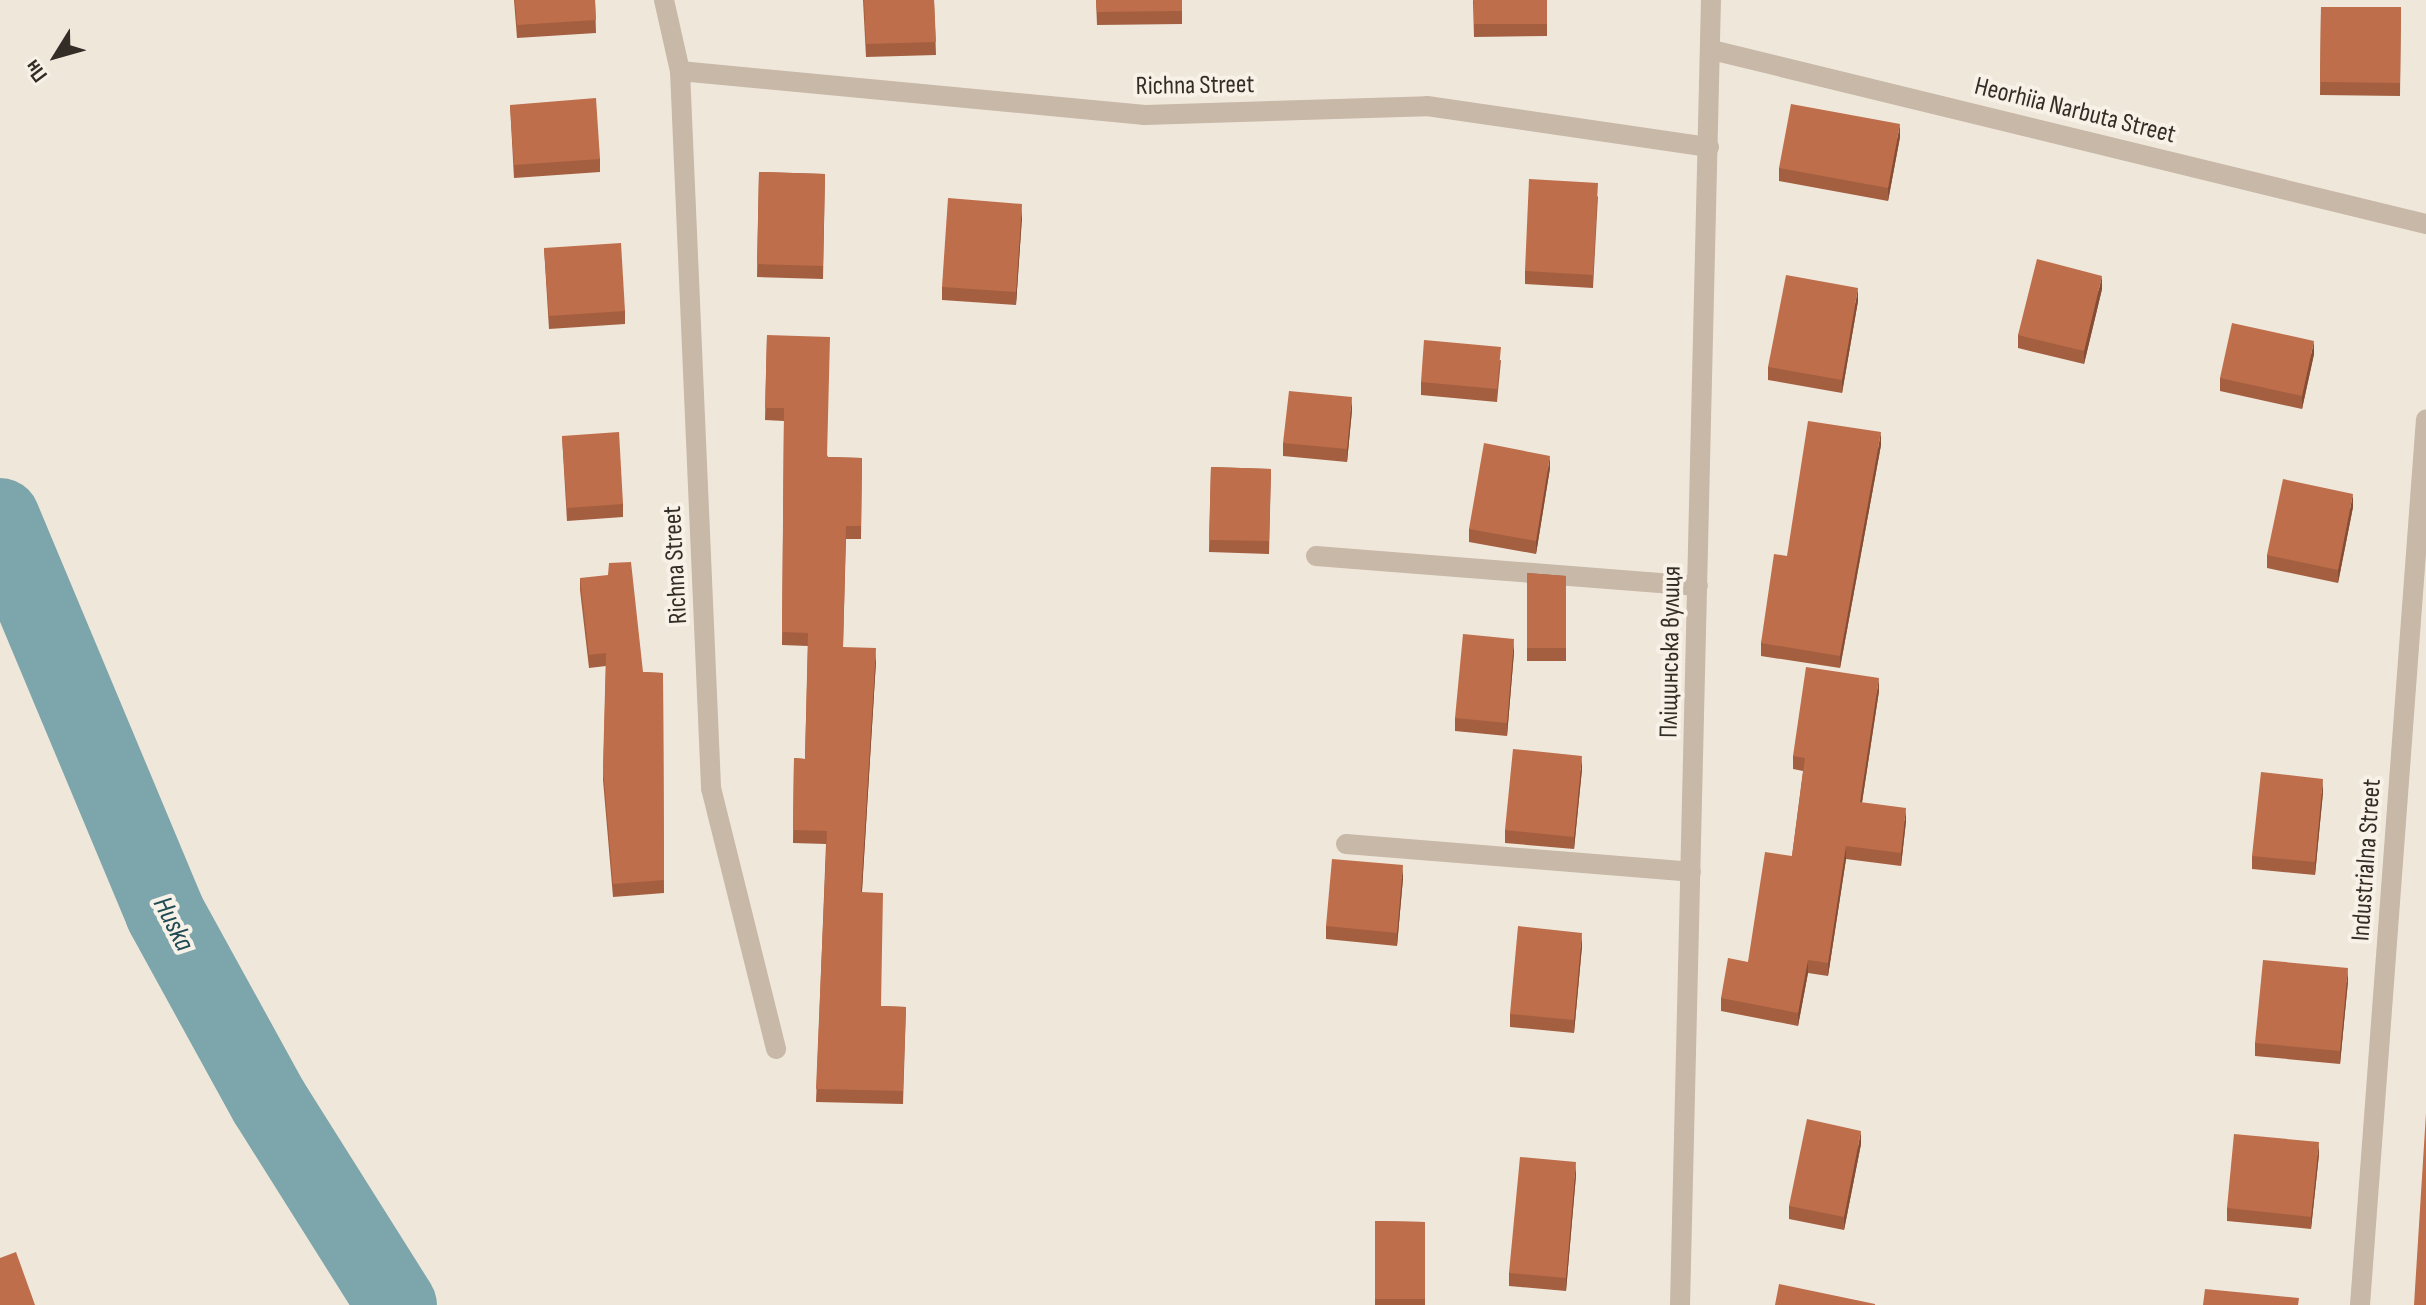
<!DOCTYPE html>
<meta charset="utf-8">
<style>
body{margin:0}
#map{position:relative;width:2426px;height:1305px;overflow:hidden;background:#f0e7db;font-family:"Sofia Sans Condensed",sans-serif}
div>[style]{position:absolute}
.river>*{height:80px;margin:-40px;padding:0 40px;transform-origin:40px;border-radius:40px;background:#7ca6ab}
.service>*{height:20px;margin:-10px;padding:0 10px;transform-origin:10px;border-radius:10px;background:#c7b8a8}
.minor>*{height:20px;margin:-10px;padding:0 10px;transform-origin:10px;border-radius:10px;background:#c7b8a8}
.wall>*{inset:0;background:#a35f40}
.shaded-wall>*{inset:0;background:#854d34}
.building>*{inset:0;background:#be6e4a}
span{translate:-50% -50%;white-space:nowrap;text-align:center;line-height:1.15;-webkit-text-stroke:8px #f8f1e7;paint-order:stroke}
.street-label{font-size:26px;color:#342c27}
.water-label{font-size:28px;color:#204c53;font-style:italic}
.north{position:absolute;left:16px;top:16px;width:80px;height:80px;-webkit-text-stroke:6px #f8f1e7;paint-order:stroke;rotate:233deg;font-size:22px;font-weight:700;line-height:32px;text-align:center;color:#342c27}
.north::after{content:'';display:block;margin:auto;width:28px;height:36px;background:#342c27;clip-path:polygon(50% 0,100% 100%,50% 72%,0 100%)}
</style>
<div id="map">
<div class="river">
<i style="left:0;top:518px;width:428px;rotate:67.3deg"></i>
<i style="left:165px;top:913px;width:216px;rotate:61.2deg"></i>
<i style="left:269px;top:1102px;width:240px;rotate:57.8deg"></i>
</div>
<div class="service">
<i style="left:1316px;top:556px;width:383px;rotate:4.5deg"></i>
<i style="left:1346px;top:844px;width:346px;rotate:4.6deg"></i>
</div>
<div class="minor">
<i style="left:664px;top:0;width:73px;rotate:77.3deg"></i>
<i style="left:680px;top:71px;width:467px;rotate:5.4deg"></i>
<i style="left:1145px;top:115px;width:282px;rotate:-1.8deg"></i>
<i style="left:1427px;top:106px;width:285px;rotate:8.3deg"></i>
<i style="left:1712px;top:50px;width:735px;rotate:13.7deg"></i>
<i style="left:680px;top:71px;width:718px;rotate:87.52deg"></i>
<i style="left:711px;top:788px;width:269px;rotate:76deg"></i>
<i style="left:1680px;top:1305px;width:1305px;rotate:-88.64deg"></i>
<i style="left:2360px;top:1305px;width:888px;rotate:-85.74deg"></i>
</div>
<div class="wall">
<i style="clip-path:polygon(514px 0,595px 0,596px 33px,517px 38px)"></i>
<i style="clip-path:polygon(863px 0,934px 0,936px 55px,866px 57px)"></i>
<i style="clip-path:polygon(1096px 0,1182px 0,1182px 24px,1097px 25px)"></i>
<i style="clip-path:polygon(1473px 0,1547px 24px,1547px 36px,1474px 37px)"></i>
<i style="clip-path:polygon(2321px 7px,2401px 7px,2400px 96px,2320px 95px)"></i>
<i style="clip-path:polygon(510px 105px,600px 159px,600px 172px,514px 178px)"></i>
<i style="clip-path:polygon(1900px 137px,1888px 201px,1779px 181px,1779px 168px)"></i>
<i style="clip-path:polygon(759px 172px,825px 174px,823px 279px,757px 277px)"></i>
<i style="clip-path:polygon(1598px 196px,1593px 288px,1525px 284px,1525px 271px)"></i>
<i style="clip-path:polygon(1022px 217px,1016px 305px,942px 300px,942px 287px)"></i>
<i style="clip-path:polygon(544px 248px,625px 311px,625px 324px,549px 329px)"></i>
<i style="clip-path:polygon(2102px 289px,2084px 364px,2018px 348px,2018px 335px)"></i>
<i style="clip-path:polygon(1858px 301px,1842px 393px,1768px 380px,1768px 367px)"></i>
<i style="clip-path:polygon(767px 335px,828px 457px,862px 458px,861px 539px,846px 539px,843px 647px,876px 661px,862px 892px,881px 1006px,906px 1007px,903px 1104px,816px 1102px,826px 844px,793px 843px,794px 758px,805px 759px,808px 646px,782px 645px,784px 421px,765px 420px)"></i>
<i style="clip-path:polygon(2314px 354px,2302px 409px,2220px 391px,2220px 378px)"></i>
<i style="clip-path:polygon(1501px 360px,1497px 402px,1421px 395px,1421px 382px)"></i>
<i style="clip-path:polygon(1352px 410px,1347px 462px,1283px 456px,1283px 443px)"></i>
<i style="clip-path:polygon(562px 436px,623px 504px,623px 517px,567px 521px)"></i>
<i style="clip-path:polygon(1881px 445px,1840px 668px,1761px 656px,1761px 643px,1787px 556px)"></i>
<i style="clip-path:polygon(1211px 467px,1271px 469px,1269px 554px,1209px 552px)"></i>
<i style="clip-path:polygon(1550px 468px,1536px 554px,1469px 542px,1469px 529px)"></i>
<i style="clip-path:polygon(2353px 507px,2338px 583px,2267px 568px,2267px 555px)"></i>
<i style="clip-path:polygon(1527px 573px,1566px 576px,1566px 661px,1527px 661px)"></i>
<i style="clip-path:polygon(580px 578px,643px 672px,663px 673px,664px 893px,613px 897px,603px 780px,606px 666px,589px 668px,580px 590px)"></i>
<i style="clip-path:polygon(1514px 652px,1507px 736px,1455px 731px,1455px 718px)"></i>
<i style="clip-path:polygon(1879px 691px,1862px 803px,1906px 821px,1901px 866px,1846px 859px,1828px 976px,1808px 973px,1798px 1026px,1721px 1011px,1721px 998px,1748px 962px,1792px 856px,1803px 771px,1793px 769px,1793px 756px)"></i>
<i style="clip-path:polygon(1582px 769px,1574px 849px,1505px 843px,1505px 830px)"></i>
<i style="clip-path:polygon(2323px 792px,2315px 875px,2252px 869px,2252px 856px)"></i>
<i style="clip-path:polygon(1403px 878px,1397px 946px,1326px 939px,1326px 926px)"></i>
<i style="clip-path:polygon(1582px 946px,1574px 1033px,1510px 1027px,1510px 1014px)"></i>
<i style="clip-path:polygon(2348px 981px,2340px 1064px,2255px 1056px,2255px 1043px)"></i>
<i style="clip-path:polygon(1861px 1144px,1844px 1230px,1789px 1219px,1789px 1206px)"></i>
<i style="clip-path:polygon(2319px 1154px,2311px 1229px,2227px 1221px,2227px 1208px)"></i>
<i style="clip-path:polygon(1576px 1175px,1566px 1291px,1509px 1286px,1509px 1273px)"></i>
<i style="clip-path:polygon(1375px 1221px,1425px 1222px,1425px 1305px,1375px 1305px)"></i>
</div>
<div class="shaded-wall">
<i style="clip-path:polygon(1900px 124px,1900px 137px,1888px 201px,1888px 188px)"></i>
<i style="clip-path:polygon(1022px 204px,1022px 217px,1016px 305px,1016px 292px)"></i>
<i style="clip-path:polygon(2102px 276px,2102px 289px,2084px 364px,2084px 351px)"></i>
<i style="clip-path:polygon(1858px 288px,1858px 301px,1842px 393px,1842px 380px)"></i>
<i style="clip-path:polygon(2314px 341px,2314px 354px,2302px 409px,2302px 396px)"></i>
<i style="clip-path:polygon(1352px 397px,1352px 410px,1347px 462px,1347px 449px)"></i>
<i style="clip-path:polygon(1881px 432px,1881px 445px,1840px 668px,1840px 656px)"></i>
<i style="clip-path:polygon(1550px 456px,1550px 468px,1536px 554px,1536px 541px)"></i>
<i style="clip-path:polygon(2353px 494px,2353px 507px,2338px 583px,2338px 570px)"></i>
<i style="clip-path:polygon(1514px 639px,1514px 652px,1507px 736px,1507px 723px)"></i>
<i style="clip-path:polygon(876px 648px,876px 661px,861px 905px,861px 892px)"></i>
<i style="clip-path:polygon(1879px 678px,1879px 691px,1860px 815px,1860px 802px)"></i>
<i style="clip-path:polygon(1582px 756px,1582px 769px,1574px 849px,1574px 837px)"></i>
<i style="clip-path:polygon(2323px 779px,2323px 792px,2315px 875px,2315px 862px)"></i>
<i style="clip-path:polygon(1906px 808px,1906px 821px,1901px 866px,1901px 853px)"></i>
<i style="clip-path:polygon(1846px 846px,1846px 859px,1828px 976px,1828px 963px)"></i>
<i style="clip-path:polygon(1403px 865px,1403px 878px,1397px 946px,1397px 933px)"></i>
<i style="clip-path:polygon(1582px 933px,1582px 946px,1574px 1033px,1574px 1020px)"></i>
<i style="clip-path:polygon(1808px 960px,1808px 973px,1798px 1026px,1798px 1013px)"></i>
<i style="clip-path:polygon(2348px 968px,2348px 981px,2340px 1064px,2340px 1051px)"></i>
<i style="clip-path:polygon(1861px 1131px,1861px 1144px,1844px 1230px,1844px 1217px)"></i>
<i style="clip-path:polygon(2319px 1142px,2319px 1154px,2311px 1229px,2311px 1217px)"></i>
<i style="clip-path:polygon(1576px 1162px,1576px 1175px,1566px 1291px,1566px 1278px)"></i>
</div>
<div class="building">
<i style="clip-path:polygon(515px 0,595px 0,596px 20px,517px 25px)"></i>
<i style="clip-path:polygon(864px 0,934px 0,936px 42px,866px 44px)"></i>
<i style="clip-path:polygon(1096px 0,1182px 0,1182px 11px,1097px 12px)"></i>
<i style="clip-path:polygon(1474px 0,1547px 0,1547px 24px,1474px 24px)"></i>
<i style="clip-path:polygon(2321px 7px,2401px 7px,2400px 83px,2320px 82px)"></i>
<i style="clip-path:polygon(596px 98px,600px 159px,514px 165px,510px 105px)"></i>
<i style="clip-path:polygon(1791px 104px,1900px 124px,1888px 188px,1779px 168px)"></i>
<i style="clip-path:polygon(759px 172px,825px 174px,823px 266px,757px 264px)"></i>
<i style="clip-path:polygon(1529px 179px,1598px 183px,1593px 275px,1525px 271px)"></i>
<i style="clip-path:polygon(948px 198px,1022px 204px,1016px 292px,942px 287px)"></i>
<i style="clip-path:polygon(621px 243px,625px 311px,549px 316px,544px 248px)"></i>
<i style="clip-path:polygon(2037px 259px,2102px 276px,2084px 351px,2018px 335px)"></i>
<i style="clip-path:polygon(1786px 275px,1858px 288px,1842px 380px,1768px 367px)"></i>
<i style="clip-path:polygon(2232px 323px,2314px 341px,2302px 396px,2220px 378px)"></i>
<i style="clip-path:polygon(767px 335px,830px 337px,827px 457px,862px 458px,861px 526px,846px 526px,843px 647px,876px 648px,861px 892px,883px 893px,881px 1006px,906px 1007px,903px 1091px,816px 1089px,827px 831px,793px 830px,794px 758px,805px 759px,808px 633px,782px 632px,784px 408px,765px 408px)"></i>
<i style="clip-path:polygon(1424px 340px,1501px 347px,1497px 389px,1421px 382px)"></i>
<i style="clip-path:polygon(1289px 391px,1352px 397px,1347px 449px,1283px 443px)"></i>
<i style="clip-path:polygon(1808px 421px,1881px 432px,1840px 656px,1761px 643px,1774px 554px,1787px 556px)"></i>
<i style="clip-path:polygon(619px 432px,623px 504px,567px 508px,562px 436px)"></i>
<i style="clip-path:polygon(1484px 443px,1550px 456px,1536px 541px,1469px 529px)"></i>
<i style="clip-path:polygon(1211px 467px,1271px 469px,1269px 541px,1209px 540px)"></i>
<i style="clip-path:polygon(2283px 479px,2353px 494px,2338px 570px,2267px 555px)"></i>
<i style="clip-path:polygon(631px 562px,643px 672px,663px 673px,664px 880px,613px 884px,603px 767px,606px 653px,589px 655px,580px 578px,608px 575px,609px 563px)"></i>
<i style="clip-path:polygon(1527px 573px,1566px 576px,1566px 648px,1527px 648px)"></i>
<i style="clip-path:polygon(1463px 634px,1514px 639px,1507px 723px,1455px 718px)"></i>
<i style="clip-path:polygon(1806px 667px,1879px 678px,1860px 802px,1906px 808px,1901px 853px,1846px 846px,1828px 963px,1808px 960px,1798px 1013px,1721px 998px,1728px 958px,1748px 962px,1765px 852px,1792px 856px,1805px 758px,1793px 756px)"></i>
<i style="clip-path:polygon(1513px 749px,1582px 756px,1574px 837px,1505px 830px)"></i>
<i style="clip-path:polygon(2261px 772px,2323px 779px,2315px 862px,2252px 856px)"></i>
<i style="clip-path:polygon(1332px 859px,1403px 865px,1397px 933px,1326px 926px)"></i>
<i style="clip-path:polygon(1518px 926px,1582px 933px,1574px 1020px,1510px 1014px)"></i>
<i style="clip-path:polygon(2263px 960px,2348px 968px,2340px 1051px,2255px 1043px)"></i>
<i style="clip-path:polygon(2426px 1113px,2426px 1305px,2414px 1305px)"></i>
<i style="clip-path:polygon(1807px 1119px,1861px 1131px,1844px 1217px,1789px 1206px)"></i>
<i style="clip-path:polygon(2234px 1134px,2319px 1142px,2311px 1217px,2227px 1208px)"></i>
<i style="clip-path:polygon(1520px 1157px,1576px 1162px,1566px 1278px,1509px 1273px)"></i>
<i style="clip-path:polygon(1375px 1221px,1425px 1222px,1425px 1299px,1375px 1299px)"></i>
<i style="clip-path:polygon(16px 1252px,35px 1305px,0 1305px,0 1258px)"></i>
<i style="clip-path:polygon(1779px 1284px,1875px 1304px,1875px 1305px,1775px 1305px)"></i>
<i style="clip-path:polygon(2205px 1289px,2299px 1298px,2298px 1305px,2203px 1305px)"></i>
</div>
<div class="street-label">
<span style="left:1195px;top:86px;rotate:-1deg">Richna Street</span>
<span style="left:2075px;top:111px;rotate:14deg">Heorhiia Narbuta Street</span>
<span style="left:676px;top:565px;rotate:-93deg">Richna Street</span>
<span style="left:1671px;top:652px;rotate:-89deg">Пліщинська вулиця</span>
<span style="left:2367px;top:860px;rotate:-86deg">Industrialna Street</span>
</div>
<div class="water-label">
<span style="left:173px;top:924px;rotate:63deg">Huska</span>
</div>
<div class="north">Пн</div>
</div>
